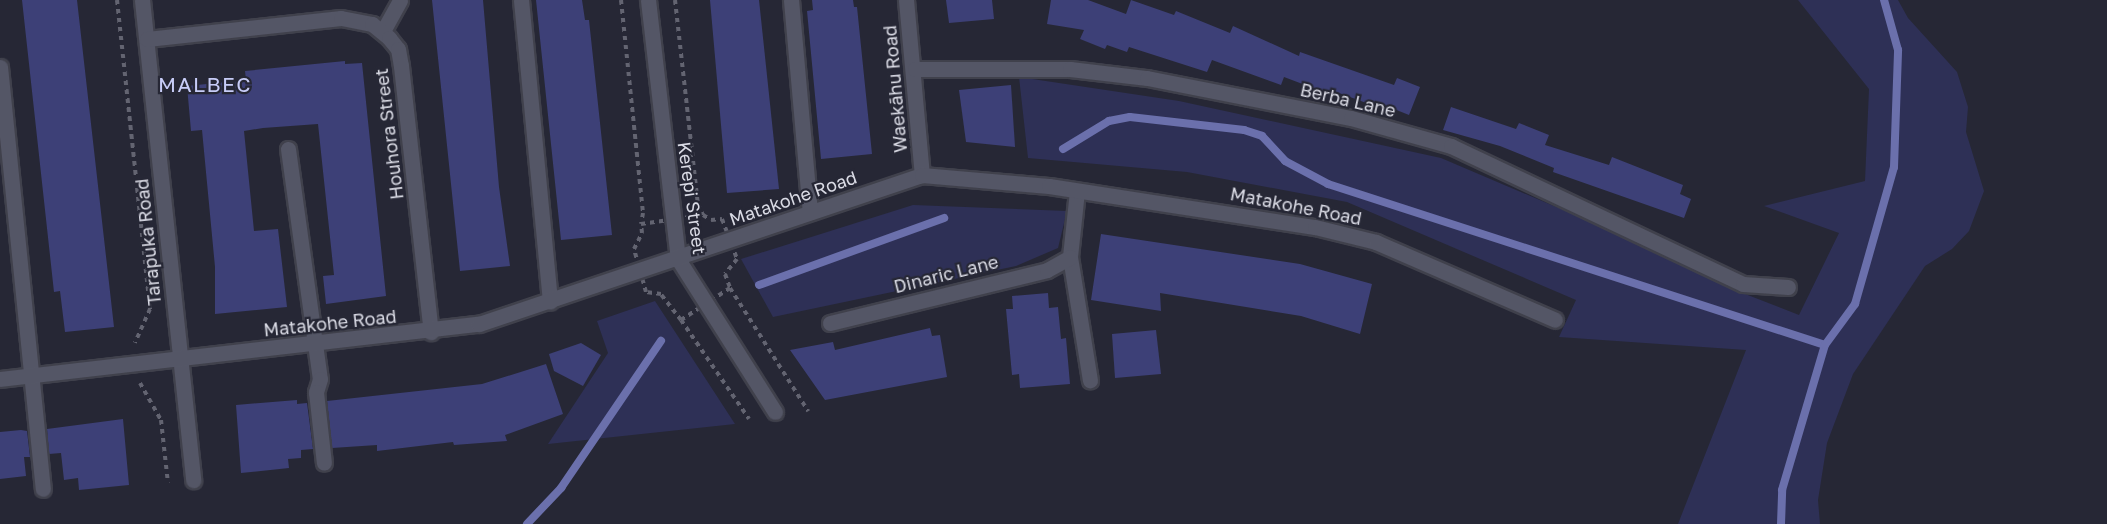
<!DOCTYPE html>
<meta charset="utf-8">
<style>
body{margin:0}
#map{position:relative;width:2107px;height:524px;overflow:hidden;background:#262735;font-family:"Golos Text",sans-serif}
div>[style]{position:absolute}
.green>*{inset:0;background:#2e3056}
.stream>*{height:8px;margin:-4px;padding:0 4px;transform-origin:4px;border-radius:4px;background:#6b70ac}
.building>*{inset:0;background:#3d4077}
.path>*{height:4px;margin-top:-2px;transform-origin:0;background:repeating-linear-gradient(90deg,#636471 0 4.5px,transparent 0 9px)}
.roads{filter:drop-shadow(2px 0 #40414c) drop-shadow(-2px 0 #40414c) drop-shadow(0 2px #40414c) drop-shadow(0 -2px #40414c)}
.minor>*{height:15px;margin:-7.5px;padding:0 7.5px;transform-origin:7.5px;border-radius:7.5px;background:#545666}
span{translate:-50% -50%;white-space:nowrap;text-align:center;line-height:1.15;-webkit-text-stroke:4.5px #262735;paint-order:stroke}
.street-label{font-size:18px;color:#dadbe5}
.quarter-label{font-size:21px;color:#c7ccf7;letter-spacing:1.5px}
</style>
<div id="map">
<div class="green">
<i style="clip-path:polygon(1798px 0,1898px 0,1908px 18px,1957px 72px,1968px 107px,1966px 132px,1984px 191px,1969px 231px,1952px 249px,1925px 266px,1853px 374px,1827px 443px,1818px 500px,1820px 524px,1678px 524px,1746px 350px,1559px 337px,1576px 300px,1347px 202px,1187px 172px,1028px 158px,1019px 77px,1179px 101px,1441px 158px,1676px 258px,1740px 292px,1799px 315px,1839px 233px,1764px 206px,1865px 181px,1869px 89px)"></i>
<i style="clip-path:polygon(913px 205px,1067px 211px,1058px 248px,1016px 266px,773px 317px,741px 259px)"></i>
<i style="clip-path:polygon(655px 301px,735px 424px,548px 444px,608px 353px,597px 321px)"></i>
</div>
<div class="stream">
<i style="left:1063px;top:149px;width:54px;rotate:-31.3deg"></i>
<i style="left:1109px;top:121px;width:21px;rotate:-11deg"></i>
<i style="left:1130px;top:117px;width:115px;rotate:6.5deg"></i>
<i style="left:1244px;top:130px;width:19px;rotate:18deg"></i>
<i style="left:1262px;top:136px;width:34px;rotate:47deg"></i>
<i style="left:1285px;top:161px;width:49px;rotate:28.1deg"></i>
<i style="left:1328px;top:184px;width:522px;rotate:17.95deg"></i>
<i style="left:759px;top:285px;width:197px;rotate:-19.9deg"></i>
<i style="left:527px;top:524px;width:50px;rotate:-46.6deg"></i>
<i style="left:561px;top:488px;width:178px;rotate:-55.8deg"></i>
<i style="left:1781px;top:524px;width:34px;rotate:-88deg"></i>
<i style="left:1782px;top:490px;width:151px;rotate:-73.5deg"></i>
<i style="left:1825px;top:345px;width:51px;rotate:-53.8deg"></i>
<i style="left:1855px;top:304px;width:142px;rotate:-74.1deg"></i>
<i style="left:1894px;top:167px;width:117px;rotate:-88deg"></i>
<i style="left:1898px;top:50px;width:52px;rotate:-105.6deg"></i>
</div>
<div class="building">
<i style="clip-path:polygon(22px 0,77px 0,114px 327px,65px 332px,60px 291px,54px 292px)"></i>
<i style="clip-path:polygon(432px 0,483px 0,499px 187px,510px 266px,460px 271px)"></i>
<i style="clip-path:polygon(536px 0,582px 0,585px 20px,589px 20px,612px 235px,561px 240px)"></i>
<i style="clip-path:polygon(710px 0,759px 0,779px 189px,727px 193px)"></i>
<i style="clip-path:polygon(812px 0,853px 0,854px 7px,857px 7px,872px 154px,821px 159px,807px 11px,813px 10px)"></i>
<i style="clip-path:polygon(946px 0,992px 0,994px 19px,949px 23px)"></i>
<i style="clip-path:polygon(1051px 0,1088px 0,1126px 14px,1131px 0,1174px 15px,1176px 11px,1230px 33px,1233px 26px,1299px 56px,1300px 52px,1394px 85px,1397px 78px,1420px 87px,1409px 115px,1379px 103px,1369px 104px,1331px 90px,1329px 94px,1284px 77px,1281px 85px,1212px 60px,1207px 72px,1129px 47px,1127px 52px,1107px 45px,1105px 49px,1080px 39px,1084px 30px,1047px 24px)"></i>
<i style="clip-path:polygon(345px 61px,345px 64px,362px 63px,386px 296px,326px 304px,323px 276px,334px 275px,318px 124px,263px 128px,244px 131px,254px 231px,278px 229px,287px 307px,215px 314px,215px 267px,202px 130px,191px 131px,187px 86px,246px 80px,245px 71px)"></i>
<i style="clip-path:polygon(1011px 85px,1015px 147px,966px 142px,959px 90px)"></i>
<i style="clip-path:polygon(1451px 107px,1516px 129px,1519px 123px,1549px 135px,1545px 145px,1609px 165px,1612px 157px,1683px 185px,1680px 194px,1691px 199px,1684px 218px,1553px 172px,1554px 168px,1500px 146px,1443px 130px)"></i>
<i style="clip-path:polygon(1101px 234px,1300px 264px,1372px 284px,1360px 334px,1301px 316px,1160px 293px,1161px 311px,1091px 300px)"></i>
<i style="clip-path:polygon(1048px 293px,1049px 308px,1058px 307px,1061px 339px,1066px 338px,1070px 384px,1020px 388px,1019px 374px,1012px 375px,1006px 309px,1013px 309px,1012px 296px)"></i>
<i style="clip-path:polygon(930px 328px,932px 336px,940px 335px,947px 377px,825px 400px,790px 350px,833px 342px,835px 350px)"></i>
<i style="clip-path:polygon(1156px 330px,1161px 374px,1115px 378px,1112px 334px)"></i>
<i style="clip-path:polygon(581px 343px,601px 355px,583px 386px,554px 371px,549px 354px)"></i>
<i style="clip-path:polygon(546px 364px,563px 414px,505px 435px,507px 441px,454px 445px,453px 442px,377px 451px,377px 445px,332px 448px,327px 401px,482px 384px)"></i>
<i style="clip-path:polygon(297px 400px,297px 404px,307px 403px,313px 449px,301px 450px,301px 458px,288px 459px,289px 468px,241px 473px,236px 405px)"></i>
<i style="clip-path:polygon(123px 419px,129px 485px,79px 490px,78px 478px,64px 480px,61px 453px,49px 454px,47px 429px)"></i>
<i style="clip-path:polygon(21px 430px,27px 431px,30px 457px,24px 457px,26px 476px,0 479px,0 432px)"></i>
</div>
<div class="path">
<i style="left:117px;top:0;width:311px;rotate:83.9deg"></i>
<i style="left:150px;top:309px;width:37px;rotate:114deg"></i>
<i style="left:621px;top:0;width:214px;rotate:84.1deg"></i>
<i style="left:643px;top:213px;width:11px;rotate:100deg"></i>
<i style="left:675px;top:0;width:205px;rotate:83.6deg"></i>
<i style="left:698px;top:204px;width:12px;rotate:66deg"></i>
<i style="left:703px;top:215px;width:9px;rotate:32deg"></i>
<i style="left:711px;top:220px;width:11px;rotate:-5deg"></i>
<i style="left:722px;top:219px;width:43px;rotate:69.4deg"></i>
<i style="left:737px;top:259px;width:19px;rotate:129deg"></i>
<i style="left:725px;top:274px;width:15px;rotate:70deg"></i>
<i style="left:730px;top:288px;width:59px;rotate:146.9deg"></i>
<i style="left:681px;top:320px;width:33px;rotate:-128deg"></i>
<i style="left:661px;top:294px;width:15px;rotate:-172deg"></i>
<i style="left:646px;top:292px;width:45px;rotate:-105.6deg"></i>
<i style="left:634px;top:249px;width:18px;rotate:-63deg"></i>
<i style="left:642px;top:233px;width:9px;rotate:-96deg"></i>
<i style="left:641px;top:224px;width:63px;rotate:-8.3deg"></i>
<i style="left:730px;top:288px;width:146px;rotate:57.6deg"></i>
<i style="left:681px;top:320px;width:120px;rotate:55.5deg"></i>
<i style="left:140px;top:383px;width:43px;rotate:60.4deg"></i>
<i style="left:161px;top:420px;width:63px;rotate:83.7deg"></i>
</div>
<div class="roads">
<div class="minor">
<i style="left:142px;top:0;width:483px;rotate:83.9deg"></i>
<i style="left:521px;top:0;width:303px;rotate:84.5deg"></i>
<i style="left:648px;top:0;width:261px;rotate:83.4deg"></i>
<i style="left:678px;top:259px;width:181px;rotate:57.6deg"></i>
<i style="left:791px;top:0;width:213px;rotate:84.9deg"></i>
<i style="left:906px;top:0;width:176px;rotate:84.8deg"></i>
<i style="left:383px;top:31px;width:35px;rotate:-61deg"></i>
<i style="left:147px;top:39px;width:195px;rotate:-6.2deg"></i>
<i style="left:341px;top:18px;width:32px;rotate:11deg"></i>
<i style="left:372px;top:24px;width:22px;rotate:39deg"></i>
<i style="left:389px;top:38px;width:14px;rotate:51deg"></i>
<i style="left:398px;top:49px;width:17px;rotate:80deg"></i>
<i style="left:401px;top:66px;width:268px;rotate:83.6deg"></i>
<i style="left:0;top:67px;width:424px;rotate:84.2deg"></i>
<i style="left:915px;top:69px;width:155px"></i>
<i style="left:1070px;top:69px;width:78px;rotate:6.7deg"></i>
<i style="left:1147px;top:78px;width:208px;rotate:11.1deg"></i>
<i style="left:1351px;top:118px;width:104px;rotate:15.6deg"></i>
<i style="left:1451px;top:146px;width:323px;rotate:25.3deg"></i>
<i style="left:1743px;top:284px;width:45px;rotate:3.8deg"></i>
<i style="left:288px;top:149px;width:232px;rotate:82.1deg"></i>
<i style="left:320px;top:379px;width:14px;rotate:107deg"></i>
<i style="left:316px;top:392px;width:71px;rotate:83.6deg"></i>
<i style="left:1077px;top:191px;width:66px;rotate:96.1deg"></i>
<i style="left:1070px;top:257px;width:125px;rotate:80.8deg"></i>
<i style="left:830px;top:323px;width:223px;rotate:-13.7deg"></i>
<i style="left:1047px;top:270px;width:26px;rotate:-29deg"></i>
<i style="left:0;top:379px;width:482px;rotate:-6.6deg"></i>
<i style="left:479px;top:324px;width:467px;rotate:-18.6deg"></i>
<i style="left:922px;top:175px;width:127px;rotate:5deg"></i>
<i style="left:1049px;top:186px;width:269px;rotate:8.8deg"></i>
<i style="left:1315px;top:227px;width:63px;rotate:13.8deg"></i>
<i style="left:1376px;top:242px;width:195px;rotate:23.5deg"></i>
</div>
</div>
<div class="street-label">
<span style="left:895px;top:89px;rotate:-95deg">Waekāhu Road</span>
<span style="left:1348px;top:100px;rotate:13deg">Berba Lane</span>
<span style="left:389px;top:134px;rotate:-97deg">Houhora Street</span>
<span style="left:692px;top:198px;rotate:82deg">Kerepi Street</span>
<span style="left:793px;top:198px;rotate:-19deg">Matakohe Road</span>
<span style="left:1296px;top:206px;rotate:11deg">Matakohe Road</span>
<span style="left:148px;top:242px;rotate:-96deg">Tarapuka Road</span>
<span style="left:946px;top:274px;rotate:-14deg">Dinaric Lane</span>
<span style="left:330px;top:323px;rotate:-6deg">Matakohe Road</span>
</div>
<div class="quarter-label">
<span style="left:205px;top:84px">MALBEC</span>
</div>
</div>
